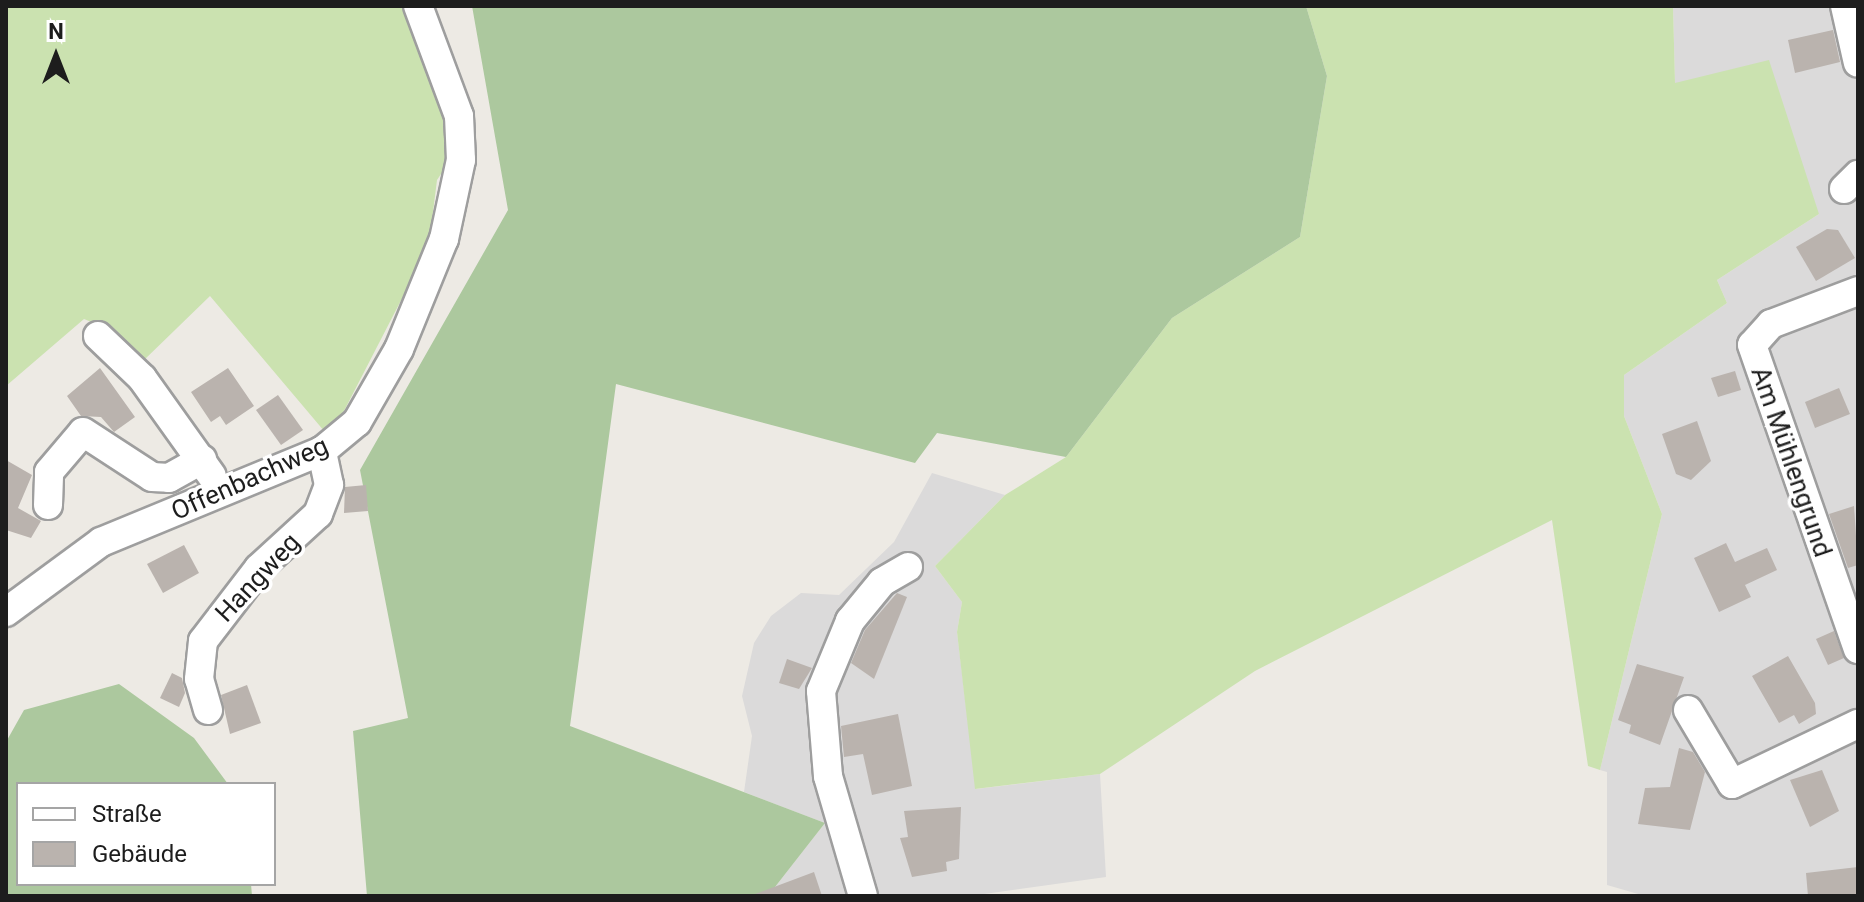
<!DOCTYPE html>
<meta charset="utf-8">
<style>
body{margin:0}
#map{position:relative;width:1864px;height:902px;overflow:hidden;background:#edeae4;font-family:Roboto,sans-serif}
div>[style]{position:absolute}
.residential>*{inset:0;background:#dbdada}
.grass>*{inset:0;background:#cbe2b0}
.forest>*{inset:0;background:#acc89e}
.building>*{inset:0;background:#bab3ae}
.roads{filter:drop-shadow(2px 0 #9e9e9e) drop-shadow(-2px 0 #9e9e9e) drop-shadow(0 2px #9e9e9e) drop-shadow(0 -2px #9e9e9e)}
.minor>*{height:28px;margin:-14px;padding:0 14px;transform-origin:14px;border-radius:14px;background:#fff}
span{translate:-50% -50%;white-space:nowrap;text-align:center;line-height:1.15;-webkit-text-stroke:7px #fff;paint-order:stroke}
.street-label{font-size:26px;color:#1d1d1d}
.frame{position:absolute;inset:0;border:8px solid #1d1d1d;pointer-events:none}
.legend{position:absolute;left:16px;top:782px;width:260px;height:104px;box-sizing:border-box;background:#fff;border:2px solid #a5a5a5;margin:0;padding:10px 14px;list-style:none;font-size:24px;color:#1d1d1d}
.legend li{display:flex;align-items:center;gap:16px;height:40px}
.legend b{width:40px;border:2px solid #a5a5a5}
.north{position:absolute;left:16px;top:16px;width:80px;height:80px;-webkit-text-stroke:6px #fff;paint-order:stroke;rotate:0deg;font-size:22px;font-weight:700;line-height:32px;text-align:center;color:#1d1d1d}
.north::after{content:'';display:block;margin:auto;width:28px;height:36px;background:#1d1d1d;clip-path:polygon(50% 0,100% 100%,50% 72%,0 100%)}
</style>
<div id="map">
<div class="residential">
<i style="clip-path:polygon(1673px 6px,1858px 6px,1858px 896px,1645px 896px,1607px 885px,1607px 772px,1600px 770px,1662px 514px,1624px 416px,1624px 375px,1727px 303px,1717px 280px,1819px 214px,1675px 84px)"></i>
<i style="clip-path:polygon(932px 473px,1005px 495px,935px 566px,962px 602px,957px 632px,976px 789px,1100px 774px,1106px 877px,970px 896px,777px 896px,775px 887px,825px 823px,744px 792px,752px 736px,742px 696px,754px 643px,771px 616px,801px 593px,839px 595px,894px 542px)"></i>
</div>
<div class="grass">
<i style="clip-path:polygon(6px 6px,407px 6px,446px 101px,449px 162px,437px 180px,430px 236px,411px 281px,330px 438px,210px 296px,142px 362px,114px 331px,84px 319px,6px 386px)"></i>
<i style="clip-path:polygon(1306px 6px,1673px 6px,1675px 83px,1769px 60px,1819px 214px,1717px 280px,1727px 303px,1624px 375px,1624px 416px,1662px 514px,1600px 770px,1588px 766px,1552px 520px,1255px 671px,1100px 774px,975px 789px,957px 632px,962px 602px,935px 566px,1005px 495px,1066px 457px,1172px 318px,1300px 237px,1327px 76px)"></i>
</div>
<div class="forest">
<i style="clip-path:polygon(472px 6px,1306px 6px,1327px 76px,1300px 237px,1172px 318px,1066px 457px,937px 433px,915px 463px,616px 384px,570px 726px,825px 823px,775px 887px,777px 896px,367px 896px,353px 731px,408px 718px,360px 470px,508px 210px)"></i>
<i style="clip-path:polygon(119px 684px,194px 738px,228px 784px,18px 784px,18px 884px,251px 884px,252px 896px,6px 896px,6px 742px,24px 710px)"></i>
</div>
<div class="building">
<i style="clip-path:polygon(1833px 30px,1840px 62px,1795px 73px,1788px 40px)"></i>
<i style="clip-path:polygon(1827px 229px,1838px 230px,1855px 258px,1816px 281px,1796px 247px)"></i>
<i style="clip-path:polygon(100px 368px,135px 417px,114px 432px,101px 417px,81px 416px,67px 396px)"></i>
<i style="clip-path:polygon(228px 368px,254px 406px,226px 425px,220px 416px,211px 422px,191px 392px)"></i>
<i style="clip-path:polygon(1735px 371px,1741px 390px,1718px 397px,1711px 378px)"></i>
<i style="clip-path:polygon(1839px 388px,1850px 414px,1815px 428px,1805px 402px)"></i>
<i style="clip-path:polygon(278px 395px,303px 430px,281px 445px,256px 410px)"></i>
<i style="clip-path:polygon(1697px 421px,1711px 461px,1691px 480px,1676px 474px,1662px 434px)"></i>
<i style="clip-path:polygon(6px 460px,32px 475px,18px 508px,41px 521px,31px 538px,6px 530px)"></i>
<i style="clip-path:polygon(366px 485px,368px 511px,344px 513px,345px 487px)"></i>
<i style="clip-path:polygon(1854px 506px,1858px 565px,1848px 568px,1829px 514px)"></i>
<i style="clip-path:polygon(1726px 543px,1735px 562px,1767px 548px,1777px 570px,1745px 585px,1751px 597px,1719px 612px,1694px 558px)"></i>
<i style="clip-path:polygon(184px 545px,199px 573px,163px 593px,147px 564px)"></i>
<i style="clip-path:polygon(897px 593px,907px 597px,874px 679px,851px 663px,865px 630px)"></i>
<i style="clip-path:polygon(1834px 631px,1844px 658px,1828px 665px,1816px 639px)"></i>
<i style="clip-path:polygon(1788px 656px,1815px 703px,1816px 714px,1799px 724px,1794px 715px,1779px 723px,1752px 676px)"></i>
<i style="clip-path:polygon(787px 659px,812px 668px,799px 689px,779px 683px)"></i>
<i style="clip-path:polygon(1637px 664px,1684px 677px,1660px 745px,1629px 733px,1631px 725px,1618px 720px)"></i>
<i style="clip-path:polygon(172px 673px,182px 678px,185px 693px,179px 707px,160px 698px)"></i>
<i style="clip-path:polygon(247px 685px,261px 723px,230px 734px,221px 695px)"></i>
<i style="clip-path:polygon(898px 714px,912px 786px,872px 795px,863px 754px,844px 757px,841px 726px)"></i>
<i style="clip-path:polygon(1679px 748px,1693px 752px,1705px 772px,1690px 830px,1638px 824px,1645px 788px,1670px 787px)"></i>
<i style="clip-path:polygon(1822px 770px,1839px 811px,1810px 827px,1790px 780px)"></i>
<i style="clip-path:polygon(961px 807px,959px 859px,946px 862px,947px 871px,912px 877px,900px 838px,908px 837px,904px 811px)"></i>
<i style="clip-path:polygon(1858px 867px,1858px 896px,1808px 896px,1806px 873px)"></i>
<i style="clip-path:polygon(814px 872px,822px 896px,756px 896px,755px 894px)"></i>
</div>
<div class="roads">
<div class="minor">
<i style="left:1845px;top:6px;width:58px;rotate:77.2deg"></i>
<i style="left:1844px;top:189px;width:20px;rotate:-45deg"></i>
<i style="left:1858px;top:291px;width:93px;rotate:159.2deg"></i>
<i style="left:1771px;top:324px;width:28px;rotate:132deg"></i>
<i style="left:1752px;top:345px;width:322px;rotate:70.8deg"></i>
<i style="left:98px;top:336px;width:61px;rotate:43.7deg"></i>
<i style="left:142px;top:378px;width:120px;rotate:54.5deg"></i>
<i style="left:48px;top:505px;width:33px;rotate:-88deg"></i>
<i style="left:49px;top:472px;width:52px;rotate:-49.6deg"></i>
<i style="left:83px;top:432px;width:82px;rotate:33.1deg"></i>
<i style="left:152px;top:477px;width:17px;rotate:3deg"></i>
<i style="left:169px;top:478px;width:38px;rotate:-29deg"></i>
<i style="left:6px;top:612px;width:118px;rotate:-36.4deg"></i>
<i style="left:101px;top:542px;width:239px;rotate:-22.4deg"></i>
<i style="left:322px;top:451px;width:45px;rotate:-39.6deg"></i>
<i style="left:357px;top:422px;width:84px;rotate:-60.1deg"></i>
<i style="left:399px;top:349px;width:119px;rotate:-67.8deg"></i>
<i style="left:444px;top:239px;width:81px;rotate:-77.9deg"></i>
<i style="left:461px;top:160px;width:44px;rotate:-92.6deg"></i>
<i style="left:459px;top:116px;width:117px;rotate:-110.4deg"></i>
<i style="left:208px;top:710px;width:32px;rotate:-106deg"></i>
<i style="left:199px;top:679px;width:38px;rotate:-84deg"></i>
<i style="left:203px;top:641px;width:92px;rotate:-52.5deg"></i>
<i style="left:259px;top:568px;width:80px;rotate:-42.5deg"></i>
<i style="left:318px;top:514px;width:31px;rotate:-69deg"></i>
<i style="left:329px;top:485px;width:35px;rotate:-102deg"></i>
<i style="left:1688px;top:710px;width:86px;rotate:59.3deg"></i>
<i style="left:1732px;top:784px;width:140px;rotate:-25.5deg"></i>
<i style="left:863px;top:896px;width:125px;rotate:-106.3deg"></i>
<i style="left:828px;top:776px;width:85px;rotate:-94.7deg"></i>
<i style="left:821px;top:691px;width:76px;rotate:-67.5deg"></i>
<i style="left:850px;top:621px;width:50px;rotate:-50.6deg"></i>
<i style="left:882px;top:582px;width:30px;rotate:-30deg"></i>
</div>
</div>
<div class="street-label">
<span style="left:1791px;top:462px;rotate:71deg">Am Mühlengrund</span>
<span style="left:250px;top:479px;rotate:-24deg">Offenbachweg</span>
<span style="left:258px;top:578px;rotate:-47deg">Hangweg</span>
</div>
<div class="frame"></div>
<ul class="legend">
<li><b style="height:10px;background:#fff"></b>Straße</li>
<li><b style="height:22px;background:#bab3ae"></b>Gebäude</li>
</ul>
<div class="north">N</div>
</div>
